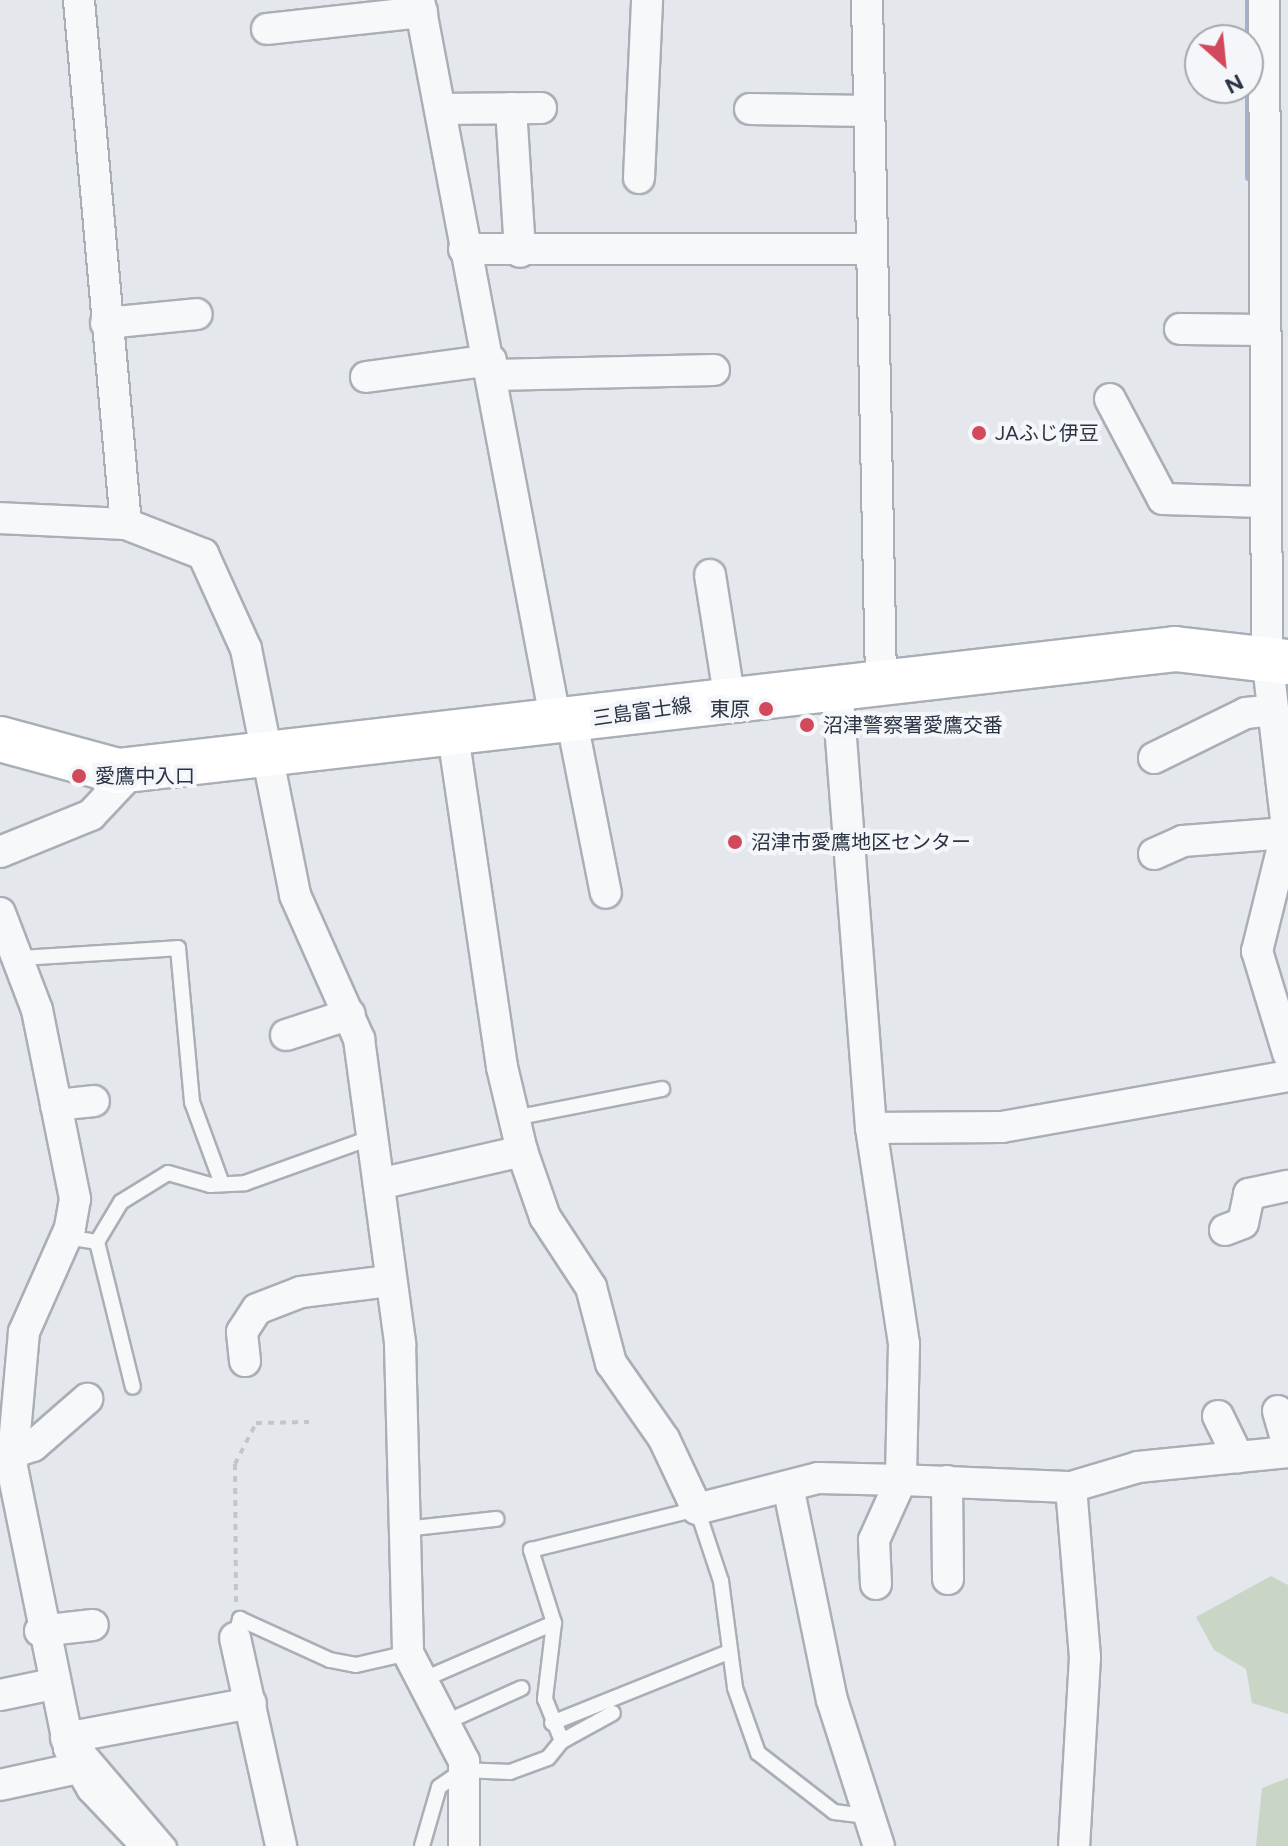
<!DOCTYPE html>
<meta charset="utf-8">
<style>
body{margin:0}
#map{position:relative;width:1288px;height:1846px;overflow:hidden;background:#e4e7ec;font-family:Figtree,"Noto Sans JP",sans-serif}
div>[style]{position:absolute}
.green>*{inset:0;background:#c9d6c5}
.stream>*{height:7px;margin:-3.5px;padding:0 3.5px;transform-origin:3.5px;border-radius:3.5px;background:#9fb4cc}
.path>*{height:4px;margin-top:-2px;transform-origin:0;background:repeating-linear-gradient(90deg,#c2c5cb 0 6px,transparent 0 12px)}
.roads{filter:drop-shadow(2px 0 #a9aeb7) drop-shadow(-2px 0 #a9aeb7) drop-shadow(0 2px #a9aeb7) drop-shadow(0 -2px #a9aeb7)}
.lane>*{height:14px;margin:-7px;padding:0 7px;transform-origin:7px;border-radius:7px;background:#f7f8fa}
.street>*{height:30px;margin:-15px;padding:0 15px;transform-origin:15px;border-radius:15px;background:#f7f8fa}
.primary>*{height:44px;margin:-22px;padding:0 22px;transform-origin:22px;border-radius:22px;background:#fff}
.dots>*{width:22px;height:22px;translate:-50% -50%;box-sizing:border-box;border:4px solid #f4f6f9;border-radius:50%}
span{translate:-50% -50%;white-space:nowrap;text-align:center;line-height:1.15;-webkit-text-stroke:8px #f4f6f9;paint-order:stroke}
.poi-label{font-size:20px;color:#2b3445}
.left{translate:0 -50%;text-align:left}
.right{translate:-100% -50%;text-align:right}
.street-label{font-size:20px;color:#2b3445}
.north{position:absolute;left:1184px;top:24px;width:80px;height:80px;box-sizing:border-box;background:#f4f6f9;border:2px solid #a4a8b1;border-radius:50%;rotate:153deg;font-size:22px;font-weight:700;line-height:32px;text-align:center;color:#2b3445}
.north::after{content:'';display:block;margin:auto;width:28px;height:36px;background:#d1495b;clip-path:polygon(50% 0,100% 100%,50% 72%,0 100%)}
</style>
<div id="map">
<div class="green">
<i style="clip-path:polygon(1271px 1576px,1288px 1585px,1288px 1714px,1252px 1703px,1246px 1669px,1214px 1650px,1196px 1617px)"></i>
<i style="clip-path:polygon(1288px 1778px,1288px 1846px,1256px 1846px,1262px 1788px)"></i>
</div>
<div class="stream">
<i style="left:1248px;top:177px;width:177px;rotate:-90deg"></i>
</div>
<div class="path">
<i style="left:236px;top:1602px;width:138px;rotate:-90.4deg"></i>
<i style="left:235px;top:1464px;width:46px;rotate:-62.9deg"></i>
<i style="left:256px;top:1423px;width:53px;rotate:-1.1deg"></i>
</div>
<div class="roads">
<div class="lane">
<i style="left:20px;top:958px;width:158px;rotate:-3.6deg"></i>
<i style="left:178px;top:948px;width:155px;rotate:84.8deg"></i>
<i style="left:192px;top:1102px;width:87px;rotate:69.9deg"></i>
<i style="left:514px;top:1118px;width:151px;rotate:-11.1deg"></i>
<i style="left:66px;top:1237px;width:31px;rotate:9deg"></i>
<i style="left:97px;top:1242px;width:47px;rotate:-59deg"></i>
<i style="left:121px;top:1202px;width:55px;rotate:-31.7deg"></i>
<i style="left:168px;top:1173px;width:44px;rotate:15.9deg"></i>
<i style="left:210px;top:1185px;width:35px;rotate:-3deg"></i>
<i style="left:245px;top:1183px;width:136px;rotate:-19.8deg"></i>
<i style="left:97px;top:1242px;width:149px;rotate:76.1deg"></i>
<i style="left:405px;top:1529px;width:92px;rotate:-6.3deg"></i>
<i style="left:554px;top:1623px;width:77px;rotate:-107.5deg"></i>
<i style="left:531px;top:1550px;width:171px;rotate:-13.9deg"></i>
<i style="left:697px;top:1509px;width:76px;rotate:71.6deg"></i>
<i style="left:721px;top:1581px;width:108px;rotate:82.5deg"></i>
<i style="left:735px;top:1688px;width:69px;rotate:70.5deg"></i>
<i style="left:758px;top:1753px;width:96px;rotate:37.8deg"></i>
<i style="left:834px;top:1812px;width:35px;rotate:7deg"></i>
<i style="left:235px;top:1638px;width:20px;rotate:-75deg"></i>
<i style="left:240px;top:1619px;width:99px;rotate:24.5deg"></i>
<i style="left:330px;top:1660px;width:26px;rotate:11deg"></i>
<i style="left:356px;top:1665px;width:53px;rotate:-13deg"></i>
<i style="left:422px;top:1680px;width:144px;rotate:-23.4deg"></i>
<i style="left:554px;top:1623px;width:77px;rotate:96.8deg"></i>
<i style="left:545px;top:1699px;width:45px;rotate:68deg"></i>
<i style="left:444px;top:1723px;width:85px;rotate:-24.2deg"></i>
<i style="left:552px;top:1723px;width:188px;rotate:-21.9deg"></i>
<i style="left:76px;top:1737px;width:143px;rotate:49.5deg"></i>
<i style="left:422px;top:1846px;width:61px;rotate:-73.9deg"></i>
<i style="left:439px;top:1787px;width:29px;rotate:-35deg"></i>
<i style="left:463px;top:1770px;width:47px;rotate:2.4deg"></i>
<i style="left:510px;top:1772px;width:40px;rotate:-20.2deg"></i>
<i style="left:548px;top:1758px;width:22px;rotate:-51deg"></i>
<i style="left:562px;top:1741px;width:58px;rotate:-28.8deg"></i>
</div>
<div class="street">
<i style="left:419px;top:0;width:736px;rotate:79.27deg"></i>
<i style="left:867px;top:0;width:681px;rotate:88.82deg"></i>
<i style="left:1264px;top:0;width:656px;rotate:89.74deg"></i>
<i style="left:1267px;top:656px;width:175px;rotate:83.4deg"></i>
<i style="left:1287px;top:830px;width:125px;rotate:103.9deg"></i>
<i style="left:1257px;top:951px;width:107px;rotate:73.1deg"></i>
<i style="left:267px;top:29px;width:156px;rotate:-6.3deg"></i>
<i style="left:511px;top:108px;width:144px;rotate:86.4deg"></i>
<i style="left:440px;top:109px;width:101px;rotate:-0.6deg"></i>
<i style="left:750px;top:109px;width:117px;rotate:1deg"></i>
<i style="left:639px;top:178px;width:178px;rotate:-87.4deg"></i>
<i style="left:464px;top:249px;width:403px"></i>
<i style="left:106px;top:323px;width:91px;rotate:-5.6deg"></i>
<i style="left:1180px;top:329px;width:85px;rotate:0.7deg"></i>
<i style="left:494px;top:375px;width:220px;rotate:-1.3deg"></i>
<i style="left:366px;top:377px;width:126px;rotate:-7.7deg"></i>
<i style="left:1110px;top:399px;width:113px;rotate:62.1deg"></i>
<i style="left:1163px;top:499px;width:100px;rotate:1.7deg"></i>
<i style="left:0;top:518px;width:126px;rotate:2.7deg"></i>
<i style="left:126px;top:524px;width:526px;rotate:-95.13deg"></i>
<i style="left:126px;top:524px;width:83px;rotate:21.3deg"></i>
<i style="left:203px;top:554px;width:104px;rotate:65.6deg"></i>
<i style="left:246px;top:649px;width:251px;rotate:78.7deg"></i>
<i style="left:295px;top:895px;width:158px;rotate:66deg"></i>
<i style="left:359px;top:1039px;width:308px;rotate:82.3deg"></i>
<i style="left:400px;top:1344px;width:309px;rotate:88.5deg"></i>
<i style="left:408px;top:1653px;width:122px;rotate:62.6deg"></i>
<i style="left:464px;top:1761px;width:85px;rotate:90deg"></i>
<i style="left:710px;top:575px;width:128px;rotate:81deg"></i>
<i style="left:837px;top:686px;width:443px;rotate:85.6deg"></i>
<i style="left:871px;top:1128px;width:219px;rotate:81.3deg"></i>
<i style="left:904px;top:1344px;width:136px;rotate:91.3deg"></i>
<i style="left:901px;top:1480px;width:170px;rotate:2.4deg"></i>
<i style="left:1071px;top:1487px;width:171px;rotate:85.3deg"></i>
<i style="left:1085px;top:1657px;width:189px;rotate:93.3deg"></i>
<i style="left:572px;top:722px;width:174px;rotate:78.8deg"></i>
<i style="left:453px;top:735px;width:336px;rotate:81.6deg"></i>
<i style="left:502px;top:1067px;width:86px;rotate:76.6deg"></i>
<i style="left:522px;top:1151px;width:70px;rotate:70.8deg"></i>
<i style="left:545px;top:1217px;width:84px;rotate:56.7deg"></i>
<i style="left:591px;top:1287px;width:79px;rotate:75.3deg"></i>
<i style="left:611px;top:1363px;width:93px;rotate:55.1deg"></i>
<i style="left:664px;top:1439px;width:77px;rotate:64.8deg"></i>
<i style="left:697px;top:1509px;width:125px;rotate:-14.4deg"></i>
<i style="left:818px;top:1478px;width:83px;rotate:1.4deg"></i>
<i style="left:901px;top:1480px;width:66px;rotate:114.2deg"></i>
<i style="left:874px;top:1540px;width:44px;rotate:87.4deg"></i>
<i style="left:1154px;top:758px;width:102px;rotate:-26.1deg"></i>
<i style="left:1246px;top:713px;width:27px;rotate:-6deg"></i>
<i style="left:0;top:852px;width:98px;rotate:-22.1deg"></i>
<i style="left:91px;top:815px;width:66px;rotate:-46.8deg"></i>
<i style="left:1154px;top:854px;width:32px;rotate:-24deg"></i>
<i style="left:1183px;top:841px;width:104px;rotate:-4.4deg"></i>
<i style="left:0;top:913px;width:104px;rotate:69.1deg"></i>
<i style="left:37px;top:1010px;width:193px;rotate:78.6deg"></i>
<i style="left:75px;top:1199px;width:29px;rotate:100deg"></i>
<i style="left:70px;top:1228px;width:114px;rotate:113.9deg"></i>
<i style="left:24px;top:1332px;width:136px;rotate:95.1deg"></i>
<i style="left:12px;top:1467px;width:287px;rotate:78.5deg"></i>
<i style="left:69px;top:1748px;width:46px;rotate:60.1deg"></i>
<i style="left:92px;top:1788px;width:80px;rotate:46.5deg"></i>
<i style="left:286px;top:1035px;width:67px;rotate:-18.2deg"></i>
<i style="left:56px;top:1105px;width:38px;rotate:-6deg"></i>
<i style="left:871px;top:1128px;width:131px;rotate:-0.4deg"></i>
<i style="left:1002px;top:1127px;width:291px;rotate:-10.1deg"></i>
<i style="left:379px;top:1184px;width:147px;rotate:-13deg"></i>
<i style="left:1225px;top:1230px;width:19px;rotate:-21deg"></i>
<i style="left:1243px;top:1223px;width:30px;rotate:-78deg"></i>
<i style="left:1249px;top:1194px;width:40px;rotate:-12deg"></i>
<i style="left:245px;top:1361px;width:29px;rotate:-96deg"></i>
<i style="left:242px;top:1332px;width:27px;rotate:-57deg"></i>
<i style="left:257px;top:1309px;width:47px;rotate:-21.1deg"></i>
<i style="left:301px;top:1292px;width:89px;rotate:-7.1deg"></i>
<i style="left:1278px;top:1411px;width:35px;rotate:74deg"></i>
<i style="left:1218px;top:1416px;width:46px;rotate:64deg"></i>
<i style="left:11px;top:1453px;width:23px;rotate:-18deg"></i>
<i style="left:33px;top:1446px;width:72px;rotate:-41deg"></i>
<i style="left:947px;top:1481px;width:98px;rotate:89.4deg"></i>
<i style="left:1071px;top:1487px;width:70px;rotate:-16.6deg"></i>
<i style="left:1138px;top:1467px;width:151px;rotate:-5.7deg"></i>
<i style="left:789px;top:1491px;width:213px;rotate:78.4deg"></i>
<i style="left:832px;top:1700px;width:153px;rotate:72.2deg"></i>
<i style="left:40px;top:1631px;width:53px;rotate:-6.5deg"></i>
<i style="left:235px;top:1638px;width:213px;rotate:77.5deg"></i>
<i style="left:0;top:1695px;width:54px;rotate:-11.7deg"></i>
<i style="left:66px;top:1738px;width:188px;rotate:-10.7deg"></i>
<i style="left:0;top:1785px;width:80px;rotate:-12.3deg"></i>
</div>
<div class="primary">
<i style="left:0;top:739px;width:122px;rotate:15.2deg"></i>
<i style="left:118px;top:771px;width:1064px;rotate:-6.58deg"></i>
<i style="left:1175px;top:649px;width:114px;rotate:6.6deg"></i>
</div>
</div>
<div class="dots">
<i style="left:979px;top:433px;background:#d1495b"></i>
<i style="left:766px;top:709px;background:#d1495b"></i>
<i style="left:807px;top:725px;background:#d1495b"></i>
<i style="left:79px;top:776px;background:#d1495b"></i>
<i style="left:735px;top:842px;background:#d1495b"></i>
</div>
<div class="poi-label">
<span class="left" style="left:995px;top:433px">JAふじ伊豆</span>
<span class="right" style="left:750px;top:709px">東原</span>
<span class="left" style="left:823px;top:725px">沼津警察署愛鷹交番</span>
<span class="left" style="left:95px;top:776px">愛鷹中入口</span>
<span class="left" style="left:751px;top:842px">沼津市愛鷹地区センター</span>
</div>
<div class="street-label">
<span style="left:642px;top:712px;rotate:-8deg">三島富士線</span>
</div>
<div class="north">N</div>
</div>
